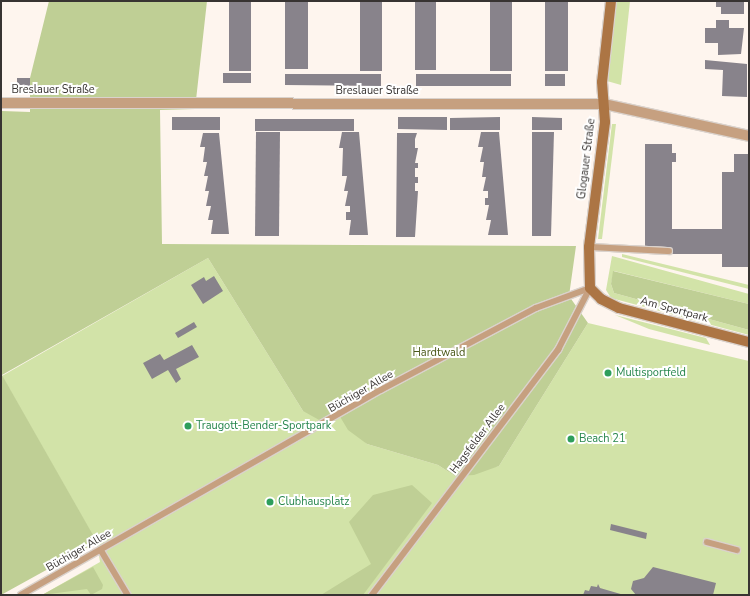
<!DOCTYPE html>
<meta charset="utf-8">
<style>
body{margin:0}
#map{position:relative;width:750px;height:596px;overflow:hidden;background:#fef5ee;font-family:"Nunito Sans",sans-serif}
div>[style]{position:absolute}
.green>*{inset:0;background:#d2e3a8}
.forest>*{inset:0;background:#bfcf95}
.building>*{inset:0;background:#88838b}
.roads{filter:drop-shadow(1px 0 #dad2cc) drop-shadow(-1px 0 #dad2cc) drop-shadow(0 1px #dad2cc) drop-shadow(0 -1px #dad2cc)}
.lane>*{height:5.5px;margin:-2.75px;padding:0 2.75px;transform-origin:2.75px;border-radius:2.75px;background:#c6a080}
.street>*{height:10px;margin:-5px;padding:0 5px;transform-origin:5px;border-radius:5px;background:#c6a080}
.secondary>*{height:10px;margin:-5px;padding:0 5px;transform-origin:5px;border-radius:5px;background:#ac7544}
.dots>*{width:11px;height:11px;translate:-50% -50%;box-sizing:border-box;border:2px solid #fff;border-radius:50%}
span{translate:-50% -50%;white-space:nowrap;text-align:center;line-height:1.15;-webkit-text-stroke:4px #fff;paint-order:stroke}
.street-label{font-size:11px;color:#383432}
.park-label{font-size:11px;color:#4c5a1b}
.leisure-label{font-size:11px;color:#27864d}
.left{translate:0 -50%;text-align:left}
.frame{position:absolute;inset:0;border:2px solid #383432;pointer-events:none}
</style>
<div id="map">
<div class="green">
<i style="clip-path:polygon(616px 1px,630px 1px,621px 85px,607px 81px)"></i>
<i style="clip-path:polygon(612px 124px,616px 124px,602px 239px,598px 239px)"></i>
<i style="clip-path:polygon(622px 254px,749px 285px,749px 289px,622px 257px)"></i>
<i style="clip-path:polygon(612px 256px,749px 294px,749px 304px,614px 271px,611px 284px,614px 293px,749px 330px,749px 335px,611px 298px,606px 290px)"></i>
<i style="clip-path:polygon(208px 258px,303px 411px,339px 415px,367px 444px,438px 465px,455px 476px,499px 466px,588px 323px,749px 361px,749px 595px,42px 595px,100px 562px,97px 543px,2px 376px)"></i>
<i style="clip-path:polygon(615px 315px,706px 338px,710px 345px,649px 329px)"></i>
</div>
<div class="forest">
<i style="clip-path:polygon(49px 1px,207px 1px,195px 109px,160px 110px,162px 244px,576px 246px,569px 296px,588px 323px,499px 466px,474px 475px,455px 476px,438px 465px,367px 444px,348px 430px,339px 415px,321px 421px,303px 411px,208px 258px,2px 375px,97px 542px,1px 595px,1px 116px,2px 111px,30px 112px,30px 78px)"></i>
<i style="clip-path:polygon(613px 271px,749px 304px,749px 330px,614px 293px,611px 284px)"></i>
<i style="clip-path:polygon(412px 485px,432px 503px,363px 595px,321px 595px,371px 564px,349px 522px,373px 495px)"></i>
<i style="clip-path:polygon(93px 567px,103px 585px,102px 589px,91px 595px,87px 589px,42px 595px)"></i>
</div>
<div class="building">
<i style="clip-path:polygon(229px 1px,251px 1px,251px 71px,229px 71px)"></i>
<i style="clip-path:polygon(285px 1px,308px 1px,308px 69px,285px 69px)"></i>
<i style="clip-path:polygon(360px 1px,382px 1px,382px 71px,360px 71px)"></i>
<i style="clip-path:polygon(415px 1px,436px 1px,436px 70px,415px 70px)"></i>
<i style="clip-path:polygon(490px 1px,512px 1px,512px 71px,490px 71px)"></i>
<i style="clip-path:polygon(545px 1px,568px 1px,568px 71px,545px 71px)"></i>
<i style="clip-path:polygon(716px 1px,744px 1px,744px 14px,721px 14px,721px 7px,716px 7px)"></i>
<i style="clip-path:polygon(716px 20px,729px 20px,729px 28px,744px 28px,741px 54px,718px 55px,718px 43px,705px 43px,705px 28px,716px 28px)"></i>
<i style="clip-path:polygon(705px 60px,747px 64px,747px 97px,722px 96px,723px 70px,705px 69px)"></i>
<i style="clip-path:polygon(223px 73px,251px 73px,251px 83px,223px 83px)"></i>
<i style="clip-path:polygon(285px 74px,381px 74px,381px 86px,285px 85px)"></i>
<i style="clip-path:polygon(416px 74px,511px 74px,511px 86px,416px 86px)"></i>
<i style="clip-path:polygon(545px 74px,565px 74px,565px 86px,545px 86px)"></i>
<i style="clip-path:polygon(17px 78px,30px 78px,30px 89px,17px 90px)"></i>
<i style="clip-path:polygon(172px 117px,220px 117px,220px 130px,172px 130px)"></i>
<i style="clip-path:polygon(398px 117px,447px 117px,447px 130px,398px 129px)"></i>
<i style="clip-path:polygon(500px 117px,500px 130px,450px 130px,450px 118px)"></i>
<i style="clip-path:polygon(532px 117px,562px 118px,562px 130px,532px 130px)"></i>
<i style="clip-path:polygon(255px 119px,354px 119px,354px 131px,255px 131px)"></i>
<i style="clip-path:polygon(256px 132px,280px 132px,279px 236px,255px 236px)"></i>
<i style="clip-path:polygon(342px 132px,359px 132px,368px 235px,349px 235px,351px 220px,346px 220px,346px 212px,350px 212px,350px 206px,345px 206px,348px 191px,344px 191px,347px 176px,342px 176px,343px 148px,339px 148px)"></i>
<i style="clip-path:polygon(481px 132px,499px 132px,508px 235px,488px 235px,491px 220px,486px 220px,489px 205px,485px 205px,485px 198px,488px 198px,488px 191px,483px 191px,486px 177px,482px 177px,484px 162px,480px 162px,483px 147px,478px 147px)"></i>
<i style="clip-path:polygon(532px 132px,554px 132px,551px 236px,532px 236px)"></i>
<i style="clip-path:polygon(203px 133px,219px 133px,229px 234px,211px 234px,213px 220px,208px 220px,211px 206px,206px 206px,209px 191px,205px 191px,208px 176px,204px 176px,207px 162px,203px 162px,205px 147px,200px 147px)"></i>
<i style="clip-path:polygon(397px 133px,417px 133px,415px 139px,415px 148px,418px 148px,415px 163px,418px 163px,418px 168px,415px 168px,415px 177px,418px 177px,418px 183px,415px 183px,415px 191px,418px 191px,415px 237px,396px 237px)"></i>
<i style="clip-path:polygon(645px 144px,672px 144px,672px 153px,676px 153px,676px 162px,672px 162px,672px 229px,722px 229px,722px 172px,734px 172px,734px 154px,749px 154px,748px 267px,722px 267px,722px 254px,672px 254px,672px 248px,645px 248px)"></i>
<i style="clip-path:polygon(214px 276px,223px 291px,203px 304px,191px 285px,204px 277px,206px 281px)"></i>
<i style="clip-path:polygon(194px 322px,197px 327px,178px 338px,175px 333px)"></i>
<i style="clip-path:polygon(192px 345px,199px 357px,176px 369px,181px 379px,176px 383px,168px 370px,152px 379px,143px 363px,160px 354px,164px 360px)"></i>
<i style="clip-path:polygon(611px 524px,647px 533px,646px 539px,610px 530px)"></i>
<i style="clip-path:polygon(653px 567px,716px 583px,713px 595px,636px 595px,631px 589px,633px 581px,644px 578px)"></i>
<i style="clip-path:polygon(598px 584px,600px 588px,624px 595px,583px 595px,585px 590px,589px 591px,591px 586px,597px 587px)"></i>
</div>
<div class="roads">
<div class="lane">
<i style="left:589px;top:247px;width:80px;rotate:2.9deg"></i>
<i style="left:707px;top:542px;width:31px;rotate:15deg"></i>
<i style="left:101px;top:550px;width:52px;rotate:59deg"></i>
<i style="left:21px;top:595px;width:414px;rotate:-29.7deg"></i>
<i style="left:381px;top:390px;width:175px;rotate:-27.9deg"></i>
<i style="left:536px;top:308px;width:58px;rotate:-20.3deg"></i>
<i style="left:372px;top:595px;width:308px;rotate:-52.8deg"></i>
<i style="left:558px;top:350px;width:70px;rotate:-62.7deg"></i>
</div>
<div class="street">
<i style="left:1px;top:103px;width:603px;rotate:0.1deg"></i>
<i style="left:604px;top:104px;width:148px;rotate:12.4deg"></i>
</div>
<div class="secondary">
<i style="left:611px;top:1px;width:81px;rotate:96.3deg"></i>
<i style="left:602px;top:82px;width:40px;rotate:85.7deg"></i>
<i style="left:605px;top:122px;width:126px;rotate:97.3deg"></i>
<i style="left:589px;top:247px;width:41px;rotate:88.6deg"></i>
<i style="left:590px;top:288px;width:16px;rotate:45deg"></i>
<i style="left:601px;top:299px;width:20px;rotate:27deg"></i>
<i style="left:619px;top:308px;width:134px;rotate:14.7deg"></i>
</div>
</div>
<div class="dots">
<i style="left:608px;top:373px;background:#2e9e5b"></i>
<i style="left:188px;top:426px;background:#2e9e5b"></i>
<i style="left:571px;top:439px;background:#2e9e5b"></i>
<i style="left:270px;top:502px;background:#2e9e5b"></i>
</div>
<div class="street-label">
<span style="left:53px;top:90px">Breslauer Straße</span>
<span style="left:377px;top:91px">Breslauer Straße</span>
<span style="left:587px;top:159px;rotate:-83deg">Glogauer Straße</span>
<span style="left:674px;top:310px;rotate:15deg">Am Sportpark</span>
<span style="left:361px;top:392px;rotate:-30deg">Büchiger Allee</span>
<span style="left:478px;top:439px;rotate:-53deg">Hagsfelder Allee</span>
<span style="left:79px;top:551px;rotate:-30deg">Büchiger Allee</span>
</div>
<div class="park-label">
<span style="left:439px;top:353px">Hardtwald</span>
</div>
<div class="leisure-label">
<span class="left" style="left:616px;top:373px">Multisportfeld</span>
<span class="left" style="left:196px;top:426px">Traugott-Bender-Sportpark</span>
<span class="left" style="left:579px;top:439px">Beach 21</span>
<span class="left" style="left:278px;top:502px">Clubhausplatz</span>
</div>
<div class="frame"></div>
</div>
